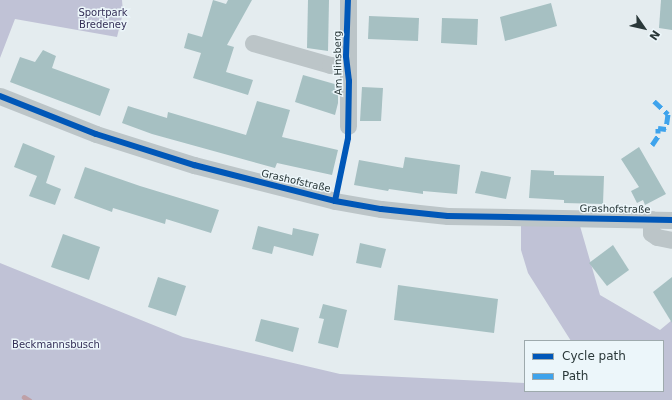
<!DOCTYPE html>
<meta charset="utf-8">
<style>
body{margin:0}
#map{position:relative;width:672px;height:400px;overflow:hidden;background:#e4ecef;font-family:"DejaVu Sans",sans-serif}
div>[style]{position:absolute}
.green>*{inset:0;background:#c0c2d6}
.stream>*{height:4.5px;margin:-2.25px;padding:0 2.25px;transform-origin:2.25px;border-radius:2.25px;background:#bfa0a7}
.building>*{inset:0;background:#a6c0c2}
.street>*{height:17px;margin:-8.5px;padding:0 8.5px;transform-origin:8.5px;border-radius:8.5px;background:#bcc5c8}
.quiet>*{height:5px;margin-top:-2.5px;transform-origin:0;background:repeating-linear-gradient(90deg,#3ea3ec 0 10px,transparent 0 15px)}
.cycleway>*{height:6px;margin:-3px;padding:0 3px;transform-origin:3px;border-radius:3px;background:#0057b8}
span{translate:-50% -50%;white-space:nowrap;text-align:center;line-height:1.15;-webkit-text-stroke:3px #ecf6fa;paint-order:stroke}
.park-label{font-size:10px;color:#342f57}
.street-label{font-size:10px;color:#2a3839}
.legend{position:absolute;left:524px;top:340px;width:140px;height:52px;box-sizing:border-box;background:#ecf6fa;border:1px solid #9eaaad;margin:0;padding:5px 7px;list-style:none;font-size:12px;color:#2a3839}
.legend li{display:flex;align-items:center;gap:8px;height:20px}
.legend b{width:20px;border:1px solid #9eaaad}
.north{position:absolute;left:624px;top:8px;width:40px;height:40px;-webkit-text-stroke:3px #ecf6fa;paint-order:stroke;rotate:124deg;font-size:11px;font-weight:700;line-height:16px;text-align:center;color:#2a3839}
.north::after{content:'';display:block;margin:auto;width:14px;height:18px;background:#2a3839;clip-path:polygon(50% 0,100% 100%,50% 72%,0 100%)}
</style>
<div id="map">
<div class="green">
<i style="clip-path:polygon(0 0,122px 0,123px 13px,117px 37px,15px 19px,0 58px)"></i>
<i style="clip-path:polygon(521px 225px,580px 226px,600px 295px,660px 330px,672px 320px,672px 400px,0 400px,0 263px,183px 337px,340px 374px,525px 383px,525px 391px,663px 391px,663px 341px,571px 341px,528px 273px,521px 250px)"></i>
</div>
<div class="stream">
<i style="left:24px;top:397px;width:6px;rotate:31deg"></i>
</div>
<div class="building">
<i style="clip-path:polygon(213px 0,226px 4px,228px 0,252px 0,227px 45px,234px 47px,226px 72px,253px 80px,248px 95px,193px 78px,201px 53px,184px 48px,188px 33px,202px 37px)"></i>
<i style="clip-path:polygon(308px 0,329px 0,328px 51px,307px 48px)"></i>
<i style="clip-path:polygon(661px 0,672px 0,672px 30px,659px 28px)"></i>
<i style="clip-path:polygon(551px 3px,557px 26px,505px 41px,500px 17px)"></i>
<i style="clip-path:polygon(369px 16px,419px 18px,418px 41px,368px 39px)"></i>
<i style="clip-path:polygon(442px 18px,478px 19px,477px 45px,441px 43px)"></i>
<i style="clip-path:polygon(43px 50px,56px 56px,52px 68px,110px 89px,100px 116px,10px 82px,20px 57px,35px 62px)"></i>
<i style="clip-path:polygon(303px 75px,338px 85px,338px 103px,335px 115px,295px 102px)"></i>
<i style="clip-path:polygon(362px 87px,383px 88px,381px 121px,360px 121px)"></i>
<i style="clip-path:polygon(257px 101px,290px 110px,282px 137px,338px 150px,332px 175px,277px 163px,275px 168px,152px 134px,122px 123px,128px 106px,167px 118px,168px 112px,246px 135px)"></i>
<i style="clip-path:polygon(23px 143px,55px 156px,46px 183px,61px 189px,55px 205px,29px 196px,37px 176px,14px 167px)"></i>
<i style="clip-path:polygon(639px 147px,666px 194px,645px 205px,643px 200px,637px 203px,631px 191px,639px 187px,621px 159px)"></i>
<i style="clip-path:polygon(405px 157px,460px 165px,457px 194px,423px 191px,423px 194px,389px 189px,388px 191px,354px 185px,359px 160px,403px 168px)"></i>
<i style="clip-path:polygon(85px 167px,140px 186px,219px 210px,211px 233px,166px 219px,165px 224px,113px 208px,112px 212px,74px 198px)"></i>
<i style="clip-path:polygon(531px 170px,554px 171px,554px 175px,604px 176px,603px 204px,564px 203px,564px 200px,529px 198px)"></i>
<i style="clip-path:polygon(481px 171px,511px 177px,506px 199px,475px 193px)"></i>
<i style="clip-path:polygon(258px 226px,292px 235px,293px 228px,319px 234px,313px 256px,274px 246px,272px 254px,252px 249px)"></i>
<i style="clip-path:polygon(63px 234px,100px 247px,89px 280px,51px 267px)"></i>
<i style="clip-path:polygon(360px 243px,386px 249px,381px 268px,356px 263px)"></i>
<i style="clip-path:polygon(613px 245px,629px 270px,607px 286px,589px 263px)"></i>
<i style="clip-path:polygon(158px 277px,186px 286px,176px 316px,148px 307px)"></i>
<i style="clip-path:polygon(672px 277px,672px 323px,653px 292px)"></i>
<i style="clip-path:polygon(398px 285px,498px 299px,494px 333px,394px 320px)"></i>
<i style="clip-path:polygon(323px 304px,347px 310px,338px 348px,318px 343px,324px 319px,319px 318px)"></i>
<i style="clip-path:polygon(261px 319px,299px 328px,293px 352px,255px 341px)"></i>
</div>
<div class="street">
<i style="left:253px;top:43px;width:80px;rotate:15.9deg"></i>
<i style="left:330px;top:65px;width:17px;rotate:3deg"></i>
<i style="left:0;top:96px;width:103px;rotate:21.6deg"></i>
<i style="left:96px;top:134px;width:103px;rotate:17.6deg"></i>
<i style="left:194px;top:165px;width:146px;rotate:14.3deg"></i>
<i style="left:335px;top:201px;width:47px;rotate:9.9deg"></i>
<i style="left:381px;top:209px;width:67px;rotate:6deg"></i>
<i style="left:448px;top:216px;width:224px;rotate:1deg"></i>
<i style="left:348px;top:126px;width:126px;rotate:-90deg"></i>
<i style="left:651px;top:219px;width:14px;rotate:90deg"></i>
<i style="left:651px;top:233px;width:7px;rotate:34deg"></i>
<i style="left:657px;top:237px;width:15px;rotate:11deg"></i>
</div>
<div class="quiet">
<i style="left:654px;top:101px;width:19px;rotate:43deg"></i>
<i style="left:668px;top:114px;width:15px;rotate:98deg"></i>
<i style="left:666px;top:129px;width:8px;rotate:-173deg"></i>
<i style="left:658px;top:128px;width:5px;rotate:90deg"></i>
<i style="left:652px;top:145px;width:11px;rotate:-56deg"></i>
</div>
<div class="cycleway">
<i style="left:0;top:96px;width:103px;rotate:21.6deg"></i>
<i style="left:96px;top:134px;width:103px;rotate:17.6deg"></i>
<i style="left:194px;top:165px;width:146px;rotate:14.3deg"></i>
<i style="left:335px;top:201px;width:47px;rotate:9.9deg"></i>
<i style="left:381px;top:209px;width:67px;rotate:6deg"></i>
<i style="left:448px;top:216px;width:224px;rotate:1deg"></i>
<i style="left:335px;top:201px;width:64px;rotate:-78.3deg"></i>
<i style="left:348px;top:138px;width:57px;rotate:-89deg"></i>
<i style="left:349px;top:81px;width:25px;rotate:-97deg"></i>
<i style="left:346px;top:56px;width:56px;rotate:-88deg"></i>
</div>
<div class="park-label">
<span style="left:103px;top:18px">Sportpark<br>Bredeney</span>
<span style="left:56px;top:345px">Beckmannsbusch</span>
</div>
<div class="street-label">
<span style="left:338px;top:63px;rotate:-91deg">Am Hinsberg</span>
<span style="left:296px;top:181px;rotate:13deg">Grashofstraße</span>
<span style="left:615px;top:209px;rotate:1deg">Grashofstraße</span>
</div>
<ul class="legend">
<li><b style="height:5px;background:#0057b8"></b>Cycle path</li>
<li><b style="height:5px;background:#3ea3ec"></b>Path</li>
</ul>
<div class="north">N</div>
</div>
